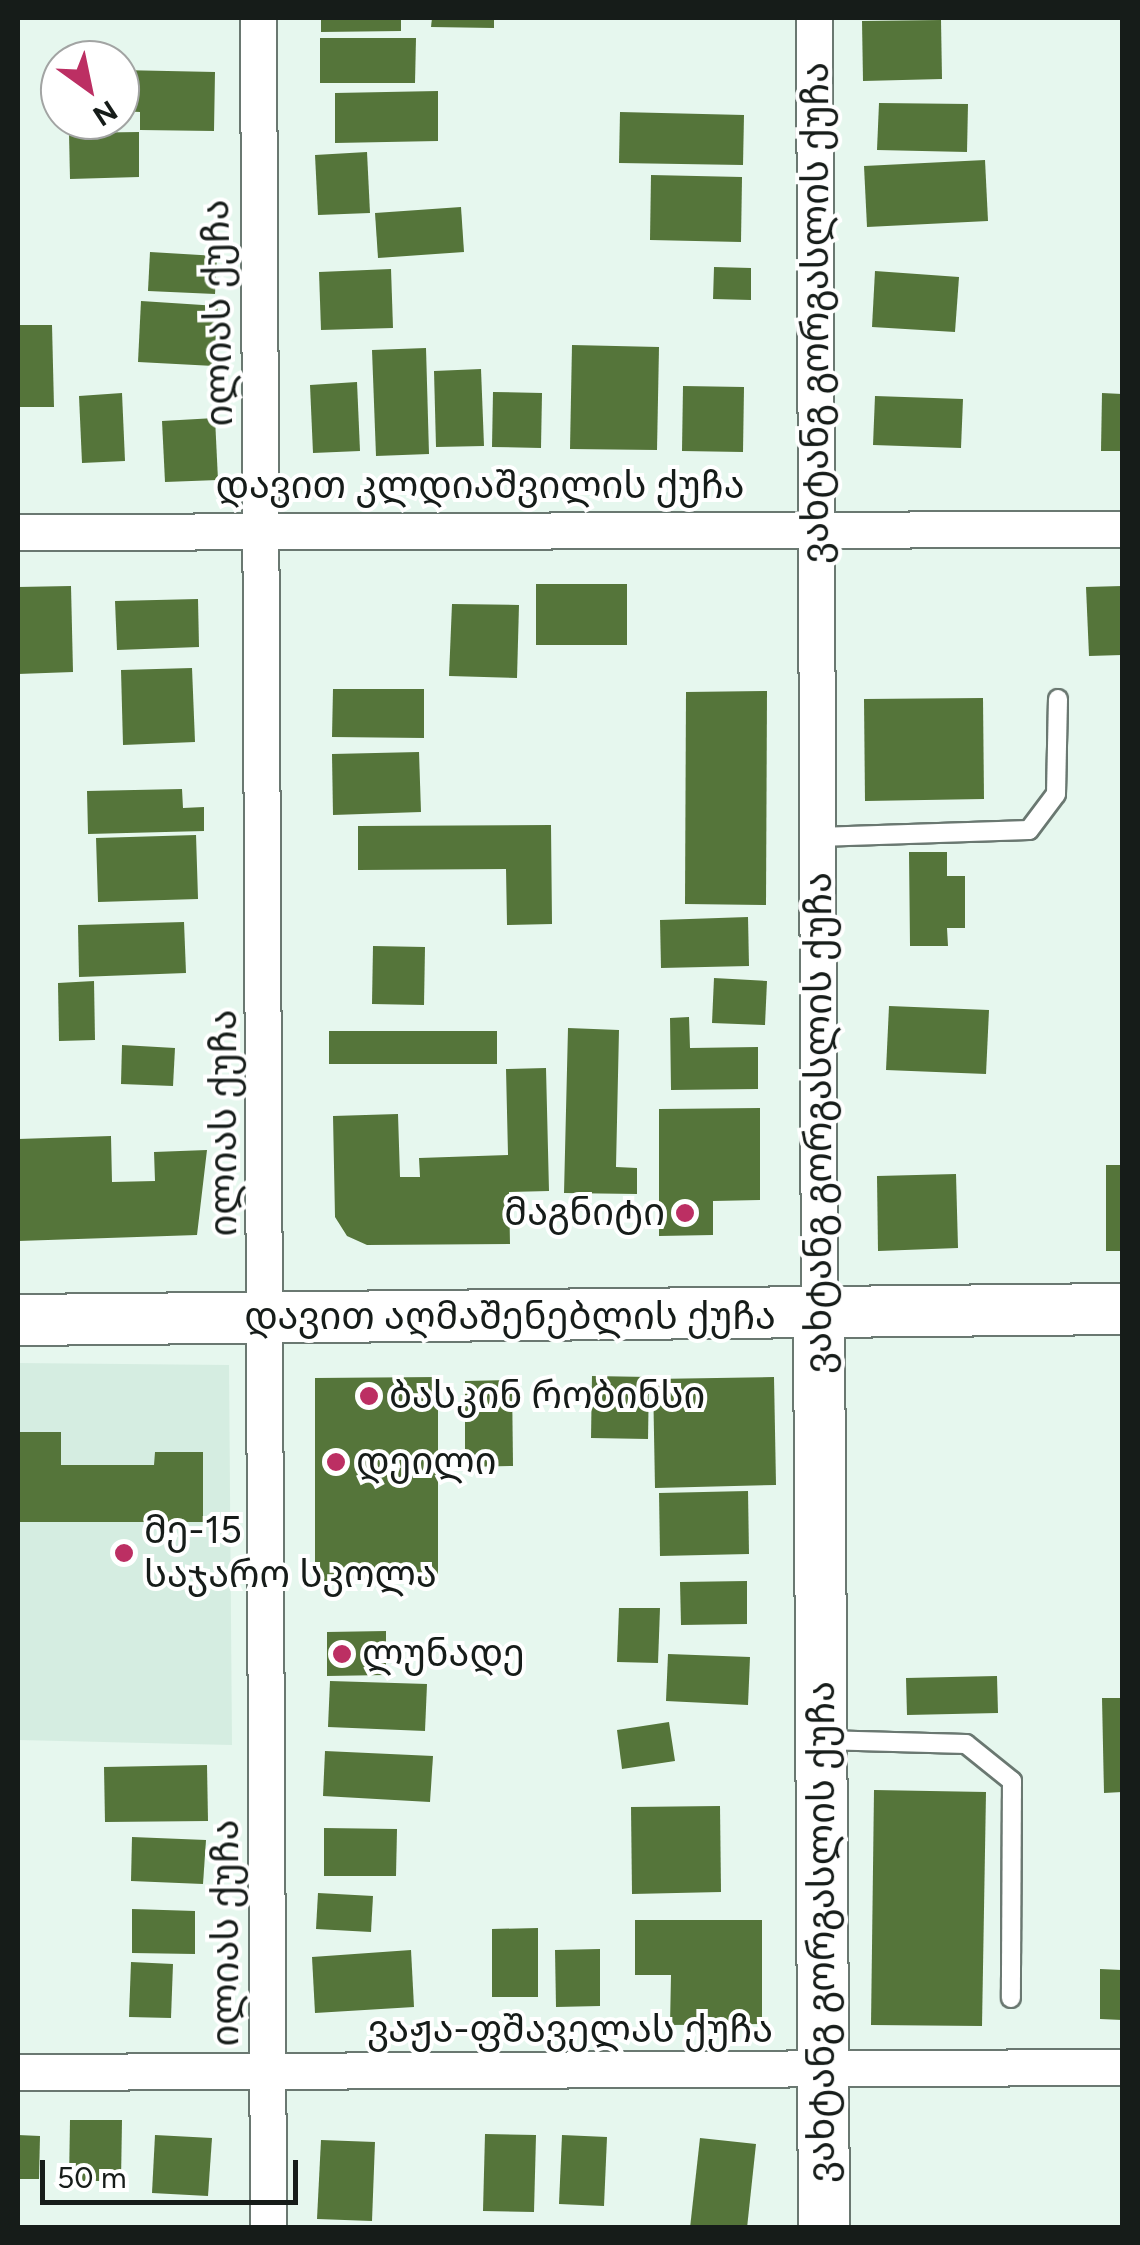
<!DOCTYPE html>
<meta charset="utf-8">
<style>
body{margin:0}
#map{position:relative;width:1140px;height:2245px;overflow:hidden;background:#e6f7ee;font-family:Figtree,"Noto Sans Georgian",sans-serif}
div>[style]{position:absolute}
.built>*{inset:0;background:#d5ede1}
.building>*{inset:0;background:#55753a}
.roads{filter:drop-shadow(2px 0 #6a7871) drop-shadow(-2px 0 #6a7871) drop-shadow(0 2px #6a7871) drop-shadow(0 -2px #6a7871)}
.lane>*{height:18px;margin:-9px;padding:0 9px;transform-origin:9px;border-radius:9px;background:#fff}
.street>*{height:35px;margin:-17.5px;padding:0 17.5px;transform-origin:17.5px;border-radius:17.5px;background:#fff}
.secondary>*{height:50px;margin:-25px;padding:0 25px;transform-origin:25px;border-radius:25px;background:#fff}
.dots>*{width:28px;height:28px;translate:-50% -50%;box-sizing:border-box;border:5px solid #fff;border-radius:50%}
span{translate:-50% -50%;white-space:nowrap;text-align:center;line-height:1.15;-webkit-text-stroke:8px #fff;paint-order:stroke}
.street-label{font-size:38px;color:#161c19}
.poi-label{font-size:38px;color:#161c19}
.right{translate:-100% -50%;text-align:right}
.left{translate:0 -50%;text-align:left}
.frame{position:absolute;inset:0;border:20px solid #161c19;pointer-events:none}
.north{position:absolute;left:40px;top:40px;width:100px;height:100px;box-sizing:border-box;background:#fff;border:2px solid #a2a4a3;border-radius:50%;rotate:147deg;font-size:28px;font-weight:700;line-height:40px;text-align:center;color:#161c19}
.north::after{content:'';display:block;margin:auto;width:35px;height:45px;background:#bc2f63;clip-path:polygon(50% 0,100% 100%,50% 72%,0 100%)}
.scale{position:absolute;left:40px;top:2160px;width:258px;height:45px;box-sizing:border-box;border:5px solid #161c19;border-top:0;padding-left:12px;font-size:30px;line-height:35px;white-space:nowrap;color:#161c19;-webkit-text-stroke:8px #fff;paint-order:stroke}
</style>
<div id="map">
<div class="built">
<i style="clip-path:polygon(18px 1363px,229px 1365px,232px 1745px,18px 1740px)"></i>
</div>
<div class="building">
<i style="clip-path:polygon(321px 18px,401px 18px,401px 31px,321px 32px)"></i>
<i style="clip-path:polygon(432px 18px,494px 18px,494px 28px,431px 27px)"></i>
<i style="clip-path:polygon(941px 20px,942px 79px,863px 81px,862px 21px)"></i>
<i style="clip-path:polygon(320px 38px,416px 38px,415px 83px,320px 83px)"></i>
<i style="clip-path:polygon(120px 70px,215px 72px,214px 131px,140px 130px,140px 112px,120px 111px)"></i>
<i style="clip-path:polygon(438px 91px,438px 141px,335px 143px,335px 93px)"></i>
<i style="clip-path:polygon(879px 103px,968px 104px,967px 152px,877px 150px)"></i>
<i style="clip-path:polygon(620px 112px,744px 115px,743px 165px,619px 163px)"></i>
<i style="clip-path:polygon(139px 132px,139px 177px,70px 179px,69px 133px)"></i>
<i style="clip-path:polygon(367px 152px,370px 213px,318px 215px,315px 155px)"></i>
<i style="clip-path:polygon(985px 160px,988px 221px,867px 227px,864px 166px)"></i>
<i style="clip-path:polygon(651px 175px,742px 177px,741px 242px,650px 240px)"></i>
<i style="clip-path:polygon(461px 207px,464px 252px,378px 258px,375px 213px)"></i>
<i style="clip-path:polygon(150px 252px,217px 256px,215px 294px,148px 291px)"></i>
<i style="clip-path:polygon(714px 267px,751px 268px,751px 300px,713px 299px)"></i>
<i style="clip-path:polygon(391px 269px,393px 328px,321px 330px,319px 272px)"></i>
<i style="clip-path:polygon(875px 271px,959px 277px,955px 332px,872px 327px)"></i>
<i style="clip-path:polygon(141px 301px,218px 306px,214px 366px,138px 362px)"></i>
<i style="clip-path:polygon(18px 325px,52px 325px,54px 407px,18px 407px)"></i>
<i style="clip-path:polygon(572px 345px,659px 347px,657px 450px,570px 449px)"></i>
<i style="clip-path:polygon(426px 348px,429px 454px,376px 456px,372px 350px)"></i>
<i style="clip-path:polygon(481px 369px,484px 446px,436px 447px,434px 371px)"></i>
<i style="clip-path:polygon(357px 382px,360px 451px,313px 453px,310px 385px)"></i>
<i style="clip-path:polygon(683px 386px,744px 387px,743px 452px,682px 451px)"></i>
<i style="clip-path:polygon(493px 392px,542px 393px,541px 448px,492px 447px)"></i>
<i style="clip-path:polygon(122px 393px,125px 461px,82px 463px,79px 396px)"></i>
<i style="clip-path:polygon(1102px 393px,1122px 394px,1122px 451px,1101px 451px)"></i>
<i style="clip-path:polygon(875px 396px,963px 399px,961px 448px,873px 445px)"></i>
<i style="clip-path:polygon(215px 418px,218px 480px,165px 482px,162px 421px)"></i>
<i style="clip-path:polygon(536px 584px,627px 584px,627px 645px,536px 645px)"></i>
<i style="clip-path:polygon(71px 586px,73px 672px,18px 674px,18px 587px)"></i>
<i style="clip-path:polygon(1122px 586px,1122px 655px,1089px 656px,1086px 587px)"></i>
<i style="clip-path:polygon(198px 599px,199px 647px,117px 650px,115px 601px)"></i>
<i style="clip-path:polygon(452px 604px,519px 605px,517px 678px,449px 676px)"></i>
<i style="clip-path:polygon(192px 668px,195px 742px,123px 745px,121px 670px)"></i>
<i style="clip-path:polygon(333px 689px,424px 689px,424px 738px,332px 737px)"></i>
<i style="clip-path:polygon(767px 691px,766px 905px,685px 904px,686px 692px)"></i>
<i style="clip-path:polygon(983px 698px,984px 799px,865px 801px,864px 699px)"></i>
<i style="clip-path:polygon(419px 752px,421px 812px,333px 815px,332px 754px)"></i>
<i style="clip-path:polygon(182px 789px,183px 808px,204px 807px,204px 831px,88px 834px,87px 791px)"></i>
<i style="clip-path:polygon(551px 825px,552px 924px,507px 925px,506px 869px,358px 870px,358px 826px)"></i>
<i style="clip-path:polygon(196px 835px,198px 899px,98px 902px,96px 838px)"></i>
<i style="clip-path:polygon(909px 852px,947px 852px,947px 876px,965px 876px,965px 928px,947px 928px,948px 946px,910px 946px)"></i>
<i style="clip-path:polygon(748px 917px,749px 966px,661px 968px,660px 920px)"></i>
<i style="clip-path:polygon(184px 922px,186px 973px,79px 977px,78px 925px)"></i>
<i style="clip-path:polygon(373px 946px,425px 947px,424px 1005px,372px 1004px)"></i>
<i style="clip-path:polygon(714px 978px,767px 981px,765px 1025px,712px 1023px)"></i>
<i style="clip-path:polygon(94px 981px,95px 1040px,59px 1041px,58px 983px)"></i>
<i style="clip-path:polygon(889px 1006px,989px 1010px,986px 1074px,886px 1070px)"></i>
<i style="clip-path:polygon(689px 1017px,690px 1048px,758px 1047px,758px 1089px,671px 1090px,670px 1018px)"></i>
<i style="clip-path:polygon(568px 1028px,619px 1030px,616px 1167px,637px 1168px,637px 1194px,564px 1193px)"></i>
<i style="clip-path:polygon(329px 1031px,497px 1031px,497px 1064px,329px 1064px)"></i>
<i style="clip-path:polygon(122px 1045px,175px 1048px,173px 1086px,121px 1084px)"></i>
<i style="clip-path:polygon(546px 1068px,549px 1191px,509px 1192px,510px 1244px,367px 1245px,347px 1236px,335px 1217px,333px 1116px,398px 1114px,400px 1177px,420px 1177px,419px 1158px,508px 1155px,506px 1069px)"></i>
<i style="clip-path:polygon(760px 1108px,760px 1200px,713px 1201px,713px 1235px,659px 1236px,659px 1109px)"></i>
<i style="clip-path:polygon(111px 1136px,112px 1182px,155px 1181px,154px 1152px,207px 1150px,197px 1235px,18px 1241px,18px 1139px)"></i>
<i style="clip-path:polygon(1106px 1165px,1122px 1165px,1122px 1251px,1106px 1251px)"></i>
<i style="clip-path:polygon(956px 1174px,958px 1248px,878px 1251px,877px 1176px)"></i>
<i style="clip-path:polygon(592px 1376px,649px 1377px,648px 1439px,591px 1438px)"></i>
<i style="clip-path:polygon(438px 1377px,438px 1580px,315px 1581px,315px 1378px)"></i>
<i style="clip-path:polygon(774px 1377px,776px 1485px,655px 1488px,653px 1379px)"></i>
<i style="clip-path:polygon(512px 1380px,513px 1466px,465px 1467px,465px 1381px)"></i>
<i style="clip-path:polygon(18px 1432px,61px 1432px,61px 1465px,154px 1465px,155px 1452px,203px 1452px,203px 1522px,18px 1522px)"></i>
<i style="clip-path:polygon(748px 1491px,749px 1554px,660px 1556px,659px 1493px)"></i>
<i style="clip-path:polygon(747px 1581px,747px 1624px,681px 1625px,680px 1582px)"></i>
<i style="clip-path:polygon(619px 1608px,660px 1608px,658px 1663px,617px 1662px)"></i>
<i style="clip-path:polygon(386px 1631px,386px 1675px,327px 1676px,327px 1632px)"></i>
<i style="clip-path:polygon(668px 1654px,750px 1657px,748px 1705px,666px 1701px)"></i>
<i style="clip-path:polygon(997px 1676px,998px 1713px,907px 1715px,906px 1678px)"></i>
<i style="clip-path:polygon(330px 1681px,427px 1684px,425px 1731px,328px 1727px)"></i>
<i style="clip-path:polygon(1102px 1698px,1122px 1698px,1122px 1792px,1104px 1793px)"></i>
<i style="clip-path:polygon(669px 1722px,675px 1761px,622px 1769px,617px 1730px)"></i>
<i style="clip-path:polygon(325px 1751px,433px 1756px,430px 1802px,323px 1796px)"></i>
<i style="clip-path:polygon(207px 1765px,208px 1821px,105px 1822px,104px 1767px)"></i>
<i style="clip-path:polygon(874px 1790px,986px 1792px,982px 2026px,871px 2025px)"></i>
<i style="clip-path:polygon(720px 1806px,721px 1892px,632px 1894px,631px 1807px)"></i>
<i style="clip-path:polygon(324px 1828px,397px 1829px,396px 1876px,324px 1876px)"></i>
<i style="clip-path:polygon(132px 1837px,206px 1840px,203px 1884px,131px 1881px)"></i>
<i style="clip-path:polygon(318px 1893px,373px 1896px,371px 1932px,316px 1929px)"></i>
<i style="clip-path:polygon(132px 1909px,195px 1911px,195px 1954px,132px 1953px)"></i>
<i style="clip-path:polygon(635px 1920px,762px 1920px,762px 2024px,670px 2025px,671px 1975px,635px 1975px)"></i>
<i style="clip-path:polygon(538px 1928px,538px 1997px,492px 1997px,492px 1929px)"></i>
<i style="clip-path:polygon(600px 1949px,600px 2006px,556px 2007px,555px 1950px)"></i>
<i style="clip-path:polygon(411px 1950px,414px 2007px,315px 2013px,312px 1957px)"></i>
<i style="clip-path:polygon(131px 1962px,173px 1964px,171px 2018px,129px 2017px)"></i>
<i style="clip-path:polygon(1100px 1969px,1122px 1970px,1122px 2020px,1100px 2019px)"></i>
<i style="clip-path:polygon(70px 2120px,122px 2120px,121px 2181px,69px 2181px)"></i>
<i style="clip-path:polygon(485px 2134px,536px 2135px,534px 2212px,483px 2211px)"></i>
<i style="clip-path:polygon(18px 2135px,40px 2136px,39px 2179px,18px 2179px)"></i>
<i style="clip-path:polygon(155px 2135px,212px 2138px,208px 2196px,152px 2193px)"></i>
<i style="clip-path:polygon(562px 2135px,607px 2137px,604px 2206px,559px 2204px)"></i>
<i style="clip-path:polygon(700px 2138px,756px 2144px,747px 2228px,690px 2228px)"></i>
<i style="clip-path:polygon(321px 2140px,375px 2142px,372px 2221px,317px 2219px)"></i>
</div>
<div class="roads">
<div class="lane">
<i style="left:818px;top:837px;width:211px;rotate:-1.9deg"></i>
<i style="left:1029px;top:830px;width:45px;rotate:-53.1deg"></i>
<i style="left:1056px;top:794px;width:95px;rotate:-88.8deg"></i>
<i style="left:822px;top:1740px;width:144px;rotate:1.6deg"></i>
<i style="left:966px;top:1744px;width:59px;rotate:38.8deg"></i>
<i style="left:1012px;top:1781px;width:217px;rotate:90.3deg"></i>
</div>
<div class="street">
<i style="left:258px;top:18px;width:2210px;rotate:89.74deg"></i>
<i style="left:814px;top:18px;width:1298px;rotate:89.78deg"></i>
<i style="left:18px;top:532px;width:1104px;rotate:-0.16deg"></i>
<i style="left:18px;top:2072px;width:1104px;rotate:-0.26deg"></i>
</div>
<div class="secondary">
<i style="left:819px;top:1316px;width:912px;rotate:89.69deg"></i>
<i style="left:18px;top:1320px;width:1104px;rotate:-0.57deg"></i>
</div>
</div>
<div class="dots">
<i style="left:685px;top:1213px;background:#bc2f63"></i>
<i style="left:369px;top:1396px;background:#bc2f63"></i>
<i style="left:336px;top:1462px;background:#bc2f63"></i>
<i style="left:124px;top:1553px;background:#bc2f63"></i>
<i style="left:342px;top:1654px;background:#bc2f63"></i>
</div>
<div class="street-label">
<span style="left:218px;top:313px;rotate:-91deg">ილიას ქუჩა</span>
<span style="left:816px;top:313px;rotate:-90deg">ვახტანგ გორგასლის ქუჩა</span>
<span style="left:480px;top:486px">დავით კლდიაშვილის ქუჩა</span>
<span style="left:224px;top:1123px;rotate:-90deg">ილიას ქუჩა</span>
<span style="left:819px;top:1123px;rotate:-90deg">ვახტანგ გორგასლის ქუჩა</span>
<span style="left:510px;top:1317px">დავით აღმაშენებლის ქუჩა</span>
<span style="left:822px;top:1932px;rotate:-90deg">ვახტანგ გორგასლის ქუჩა</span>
<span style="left:226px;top:1933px;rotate:-90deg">ილიას ქუჩა</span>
<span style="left:570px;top:2030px">ვაჟა-ფშაველას ქუჩა</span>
</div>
<div class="poi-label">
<span class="right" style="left:665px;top:1213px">მაგნიტი</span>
<span class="left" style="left:389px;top:1396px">ბასკინ რობინსი</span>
<span class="left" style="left:356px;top:1462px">დეილი</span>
<span class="left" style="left:144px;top:1553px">მე-15<br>საჯარო სკოლა</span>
<span class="left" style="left:362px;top:1654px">ლუნადე</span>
</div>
<div class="frame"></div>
<div class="north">N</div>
<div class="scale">50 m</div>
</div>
